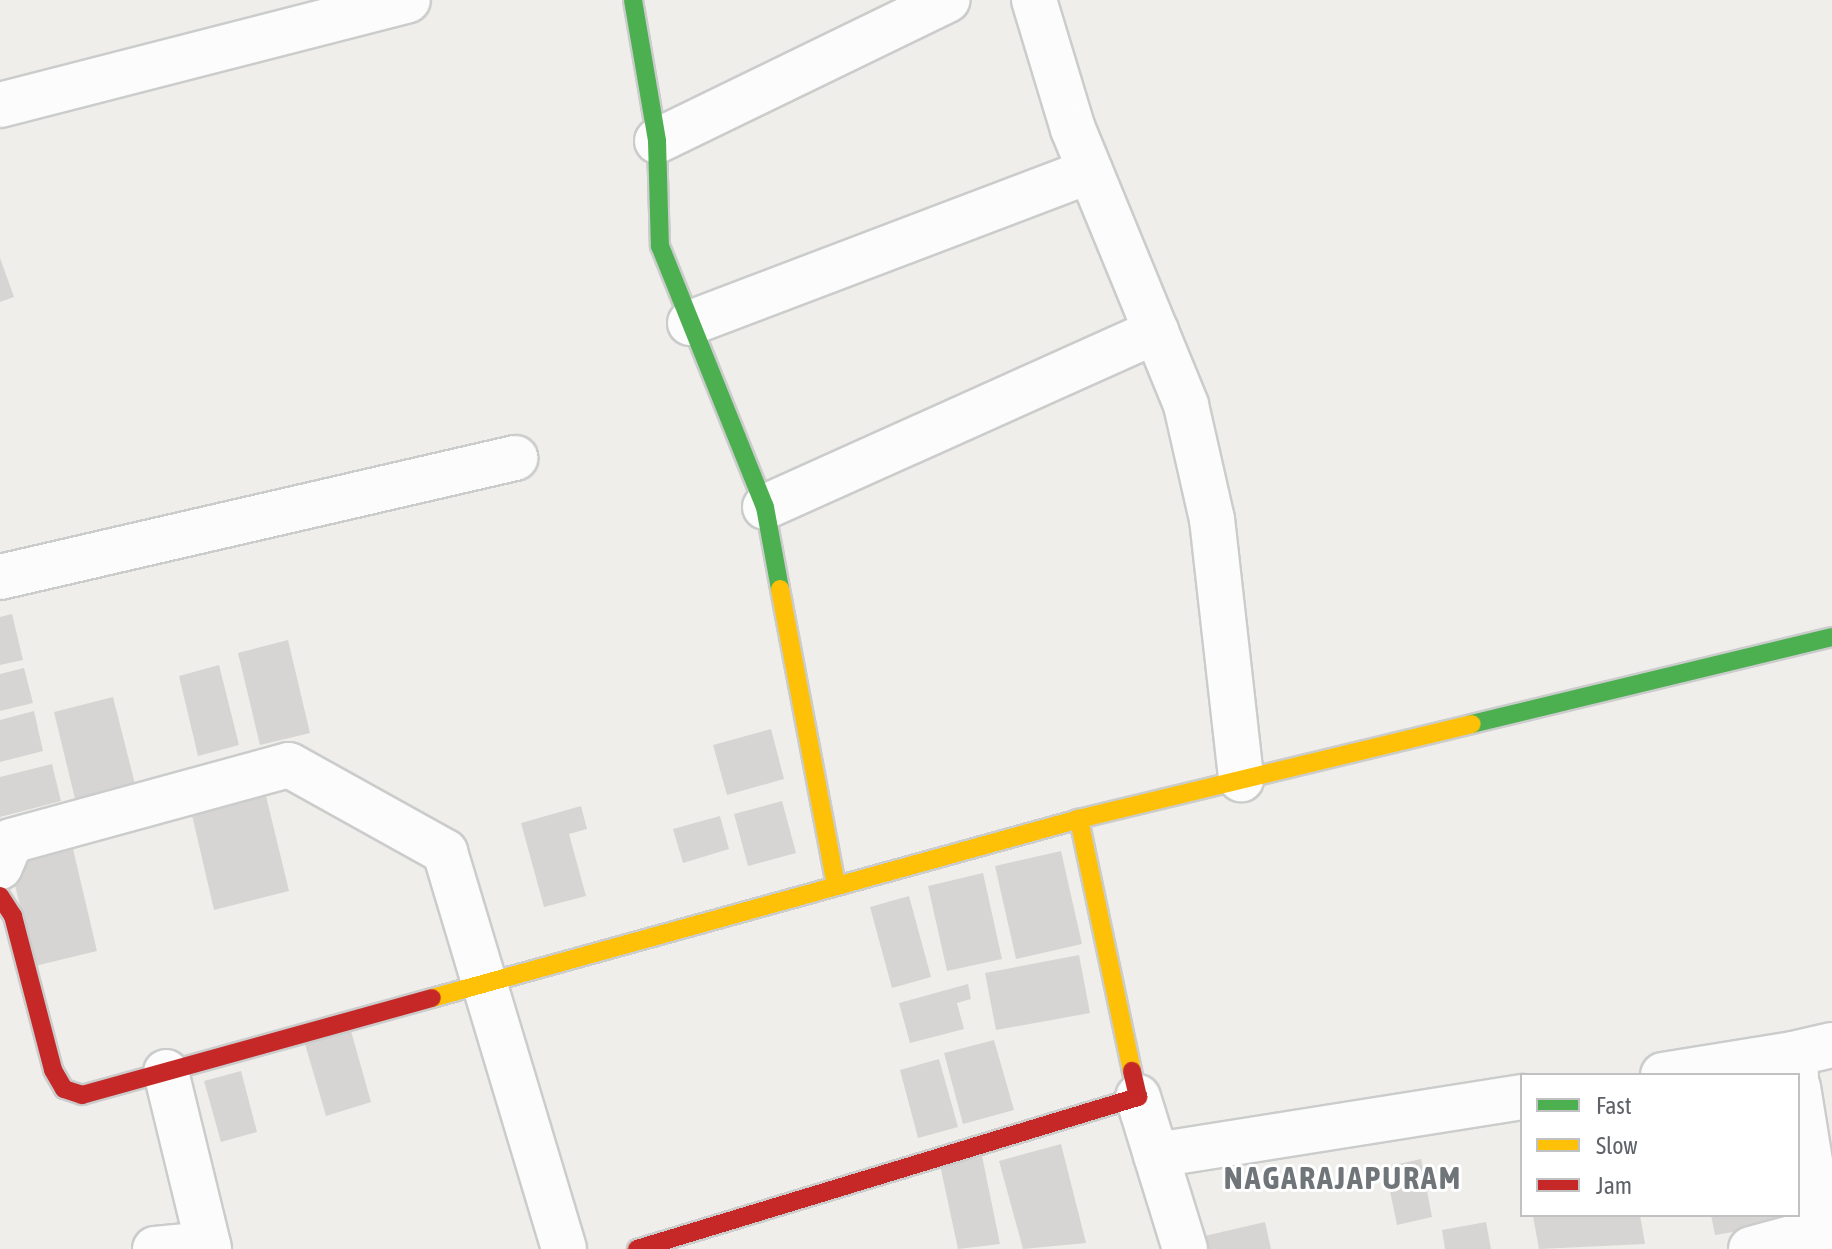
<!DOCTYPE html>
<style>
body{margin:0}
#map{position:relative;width:1832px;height:1249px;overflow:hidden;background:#efeeea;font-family:"Asap Condensed",sans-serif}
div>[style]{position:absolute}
.building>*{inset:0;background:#d6d5d3}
.roads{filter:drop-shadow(2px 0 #cbcccc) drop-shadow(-2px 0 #cbcccc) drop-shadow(0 2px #cbcccc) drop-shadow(0 -2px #cbcccc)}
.street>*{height:44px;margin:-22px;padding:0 22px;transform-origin:22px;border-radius:22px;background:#fdfcfc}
.fast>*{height:18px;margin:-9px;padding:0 9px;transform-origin:9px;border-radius:9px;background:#4caf50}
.slow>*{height:18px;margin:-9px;padding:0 9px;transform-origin:9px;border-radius:9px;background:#ffc107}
.jam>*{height:18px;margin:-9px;padding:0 9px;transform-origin:9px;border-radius:9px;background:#c62828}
span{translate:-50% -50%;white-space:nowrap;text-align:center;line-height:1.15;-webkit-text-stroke:6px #fff;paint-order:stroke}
.district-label{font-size:32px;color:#70757a;font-weight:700;letter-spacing:2px}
.legend{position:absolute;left:1520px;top:1073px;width:280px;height:144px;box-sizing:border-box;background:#fff;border:2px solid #bfc1c3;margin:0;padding:10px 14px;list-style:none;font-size:24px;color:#5f6368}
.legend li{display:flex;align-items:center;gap:16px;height:40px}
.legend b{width:40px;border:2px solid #bfc1c3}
</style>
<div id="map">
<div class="building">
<i style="clip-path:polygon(0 258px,14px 297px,0 302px)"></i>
<i style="clip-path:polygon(12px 614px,23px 660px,0 665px,0 617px)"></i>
<i style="clip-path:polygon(288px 640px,310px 733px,260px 745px,238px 653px)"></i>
<i style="clip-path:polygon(219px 665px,239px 745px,198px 756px,179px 676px)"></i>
<i style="clip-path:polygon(24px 668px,33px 703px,0 711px,0 674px)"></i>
<i style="clip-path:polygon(113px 697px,136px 788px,76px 803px,54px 712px)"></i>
<i style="clip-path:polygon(34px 711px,43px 751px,0 762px,0 720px)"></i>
<i style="clip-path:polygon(771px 729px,784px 779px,727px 795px,713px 745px)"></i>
<i style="clip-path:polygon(52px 764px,61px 801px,0 817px,0 777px)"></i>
<i style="clip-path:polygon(266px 796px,289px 891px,214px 910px,192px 815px)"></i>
<i style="clip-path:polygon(782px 801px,796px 853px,748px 866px,734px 814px)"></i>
<i style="clip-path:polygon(581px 806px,587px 829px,569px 834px,586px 896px,544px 907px,521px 823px)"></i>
<i style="clip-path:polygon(720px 816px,729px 849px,683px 863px,673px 829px)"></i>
<i style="clip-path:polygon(73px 849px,97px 951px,35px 966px,10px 865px)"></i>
<i style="clip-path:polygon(1061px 851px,1082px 944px,1016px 959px,995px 866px)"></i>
<i style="clip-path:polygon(983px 873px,1002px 959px,947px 971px,928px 886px)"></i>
<i style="clip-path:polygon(909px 896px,931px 977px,892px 988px,870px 907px)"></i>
<i style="clip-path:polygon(1079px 955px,1090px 1013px,996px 1030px,985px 973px)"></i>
<i style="clip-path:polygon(968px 984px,971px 999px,957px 1003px,964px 1029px,910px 1043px,899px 1003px)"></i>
<i style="clip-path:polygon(351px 1031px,371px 1102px,326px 1116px,305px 1044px)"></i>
<i style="clip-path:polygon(994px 1040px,1014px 1110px,963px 1124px,944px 1053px)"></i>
<i style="clip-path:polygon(939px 1059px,958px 1127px,918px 1138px,900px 1070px)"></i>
<i style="clip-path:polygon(241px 1071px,257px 1132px,221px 1142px,204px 1081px)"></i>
<i style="clip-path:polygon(1061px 1144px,1086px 1243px,1023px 1249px,999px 1161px)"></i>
<i style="clip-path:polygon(982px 1156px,1000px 1244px,958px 1249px,940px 1165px)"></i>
<i style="clip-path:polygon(1421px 1159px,1432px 1217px,1397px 1225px,1385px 1167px)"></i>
<i style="clip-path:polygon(1541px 1215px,1640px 1215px,1645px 1244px,1539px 1249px,1533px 1216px)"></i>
<i style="clip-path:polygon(1711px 1215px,1785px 1215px,1787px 1223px,1715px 1235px)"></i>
<i style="clip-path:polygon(1265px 1222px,1271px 1249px,1202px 1249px,1200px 1237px)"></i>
<i style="clip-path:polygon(1486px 1222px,1491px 1249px,1445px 1249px,1442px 1230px)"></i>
</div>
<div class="roads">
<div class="street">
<i style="left:1034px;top:0;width:135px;rotate:73.2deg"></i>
<i style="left:1073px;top:129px;width:298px;rotate:67.7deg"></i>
<i style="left:1186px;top:405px;width:117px;rotate:77.2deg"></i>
<i style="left:1212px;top:519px;width:262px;rotate:83.6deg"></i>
<i style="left:0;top:105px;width:421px;rotate:-14.4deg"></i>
<i style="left:657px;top:141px;width:323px;rotate:-25.9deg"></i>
<i style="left:690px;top:323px;width:428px;rotate:-20.8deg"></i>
<i style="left:765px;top:507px;width:429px;rotate:-24.2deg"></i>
<i style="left:0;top:577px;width:529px;rotate:-13.01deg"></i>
<i style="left:0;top:867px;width:28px;rotate:-67deg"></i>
<i style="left:11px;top:841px;width:288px;rotate:-15.3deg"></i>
<i style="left:289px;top:765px;width:179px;rotate:29.1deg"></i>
<i style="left:445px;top:852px;width:414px;rotate:73.3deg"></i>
<i style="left:166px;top:1072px;width:182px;rotate:76.3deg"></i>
<i style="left:1663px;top:1075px;width:132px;rotate:-9.2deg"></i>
<i style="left:1796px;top:1075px;width:21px;rotate:-98deg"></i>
<i style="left:1793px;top:1054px;width:40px;rotate:-13deg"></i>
<i style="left:1798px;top:1087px;width:144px;rotate:80.8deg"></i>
<i style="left:1138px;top:1097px;width:159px;rotate:72.8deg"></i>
<i style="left:1156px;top:1155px;width:371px;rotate:-9deg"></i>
<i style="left:155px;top:1249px;width:53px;rotate:-5.4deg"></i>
<i style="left:1751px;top:1249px;width:84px;rotate:-15.2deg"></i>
</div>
<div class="fast">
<i style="left:633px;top:0;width:143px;rotate:80.3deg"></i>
<i style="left:657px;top:141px;width:105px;rotate:88.4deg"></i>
<i style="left:660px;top:246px;width:281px;rotate:68.1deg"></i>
<i style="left:765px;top:507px;width:83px;rotate:79.6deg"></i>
<i style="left:1472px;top:724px;width:370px;rotate:-13.6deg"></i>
</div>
<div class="slow">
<i style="left:780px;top:589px;width:302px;rotate:79.3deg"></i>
<i style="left:432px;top:998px;width:671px;rotate:-15.46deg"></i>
<i style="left:1132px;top:1071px;width:258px;rotate:-101.9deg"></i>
<i style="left:1079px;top:819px;width:404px;rotate:-13.6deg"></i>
</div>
<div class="jam">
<i style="left:0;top:896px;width:24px;rotate:57deg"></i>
<i style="left:13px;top:916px;width:159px;rotate:75.4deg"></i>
<i style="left:53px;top:1070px;width:22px;rotate:60deg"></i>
<i style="left:64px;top:1089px;width:19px;rotate:18deg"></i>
<i style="left:82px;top:1095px;width:363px;rotate:-15.5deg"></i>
<i style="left:637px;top:1249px;width:524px;rotate:-16.88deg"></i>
<i style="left:1138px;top:1097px;width:27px;rotate:-103deg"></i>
</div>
</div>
<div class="district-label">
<span style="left:1343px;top:1178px">NAGARAJAPURAM</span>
</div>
<ul class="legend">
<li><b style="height:10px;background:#4caf50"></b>Fast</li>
<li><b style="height:10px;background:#ffc107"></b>Slow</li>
<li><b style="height:10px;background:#c62828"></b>Jam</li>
</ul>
</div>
